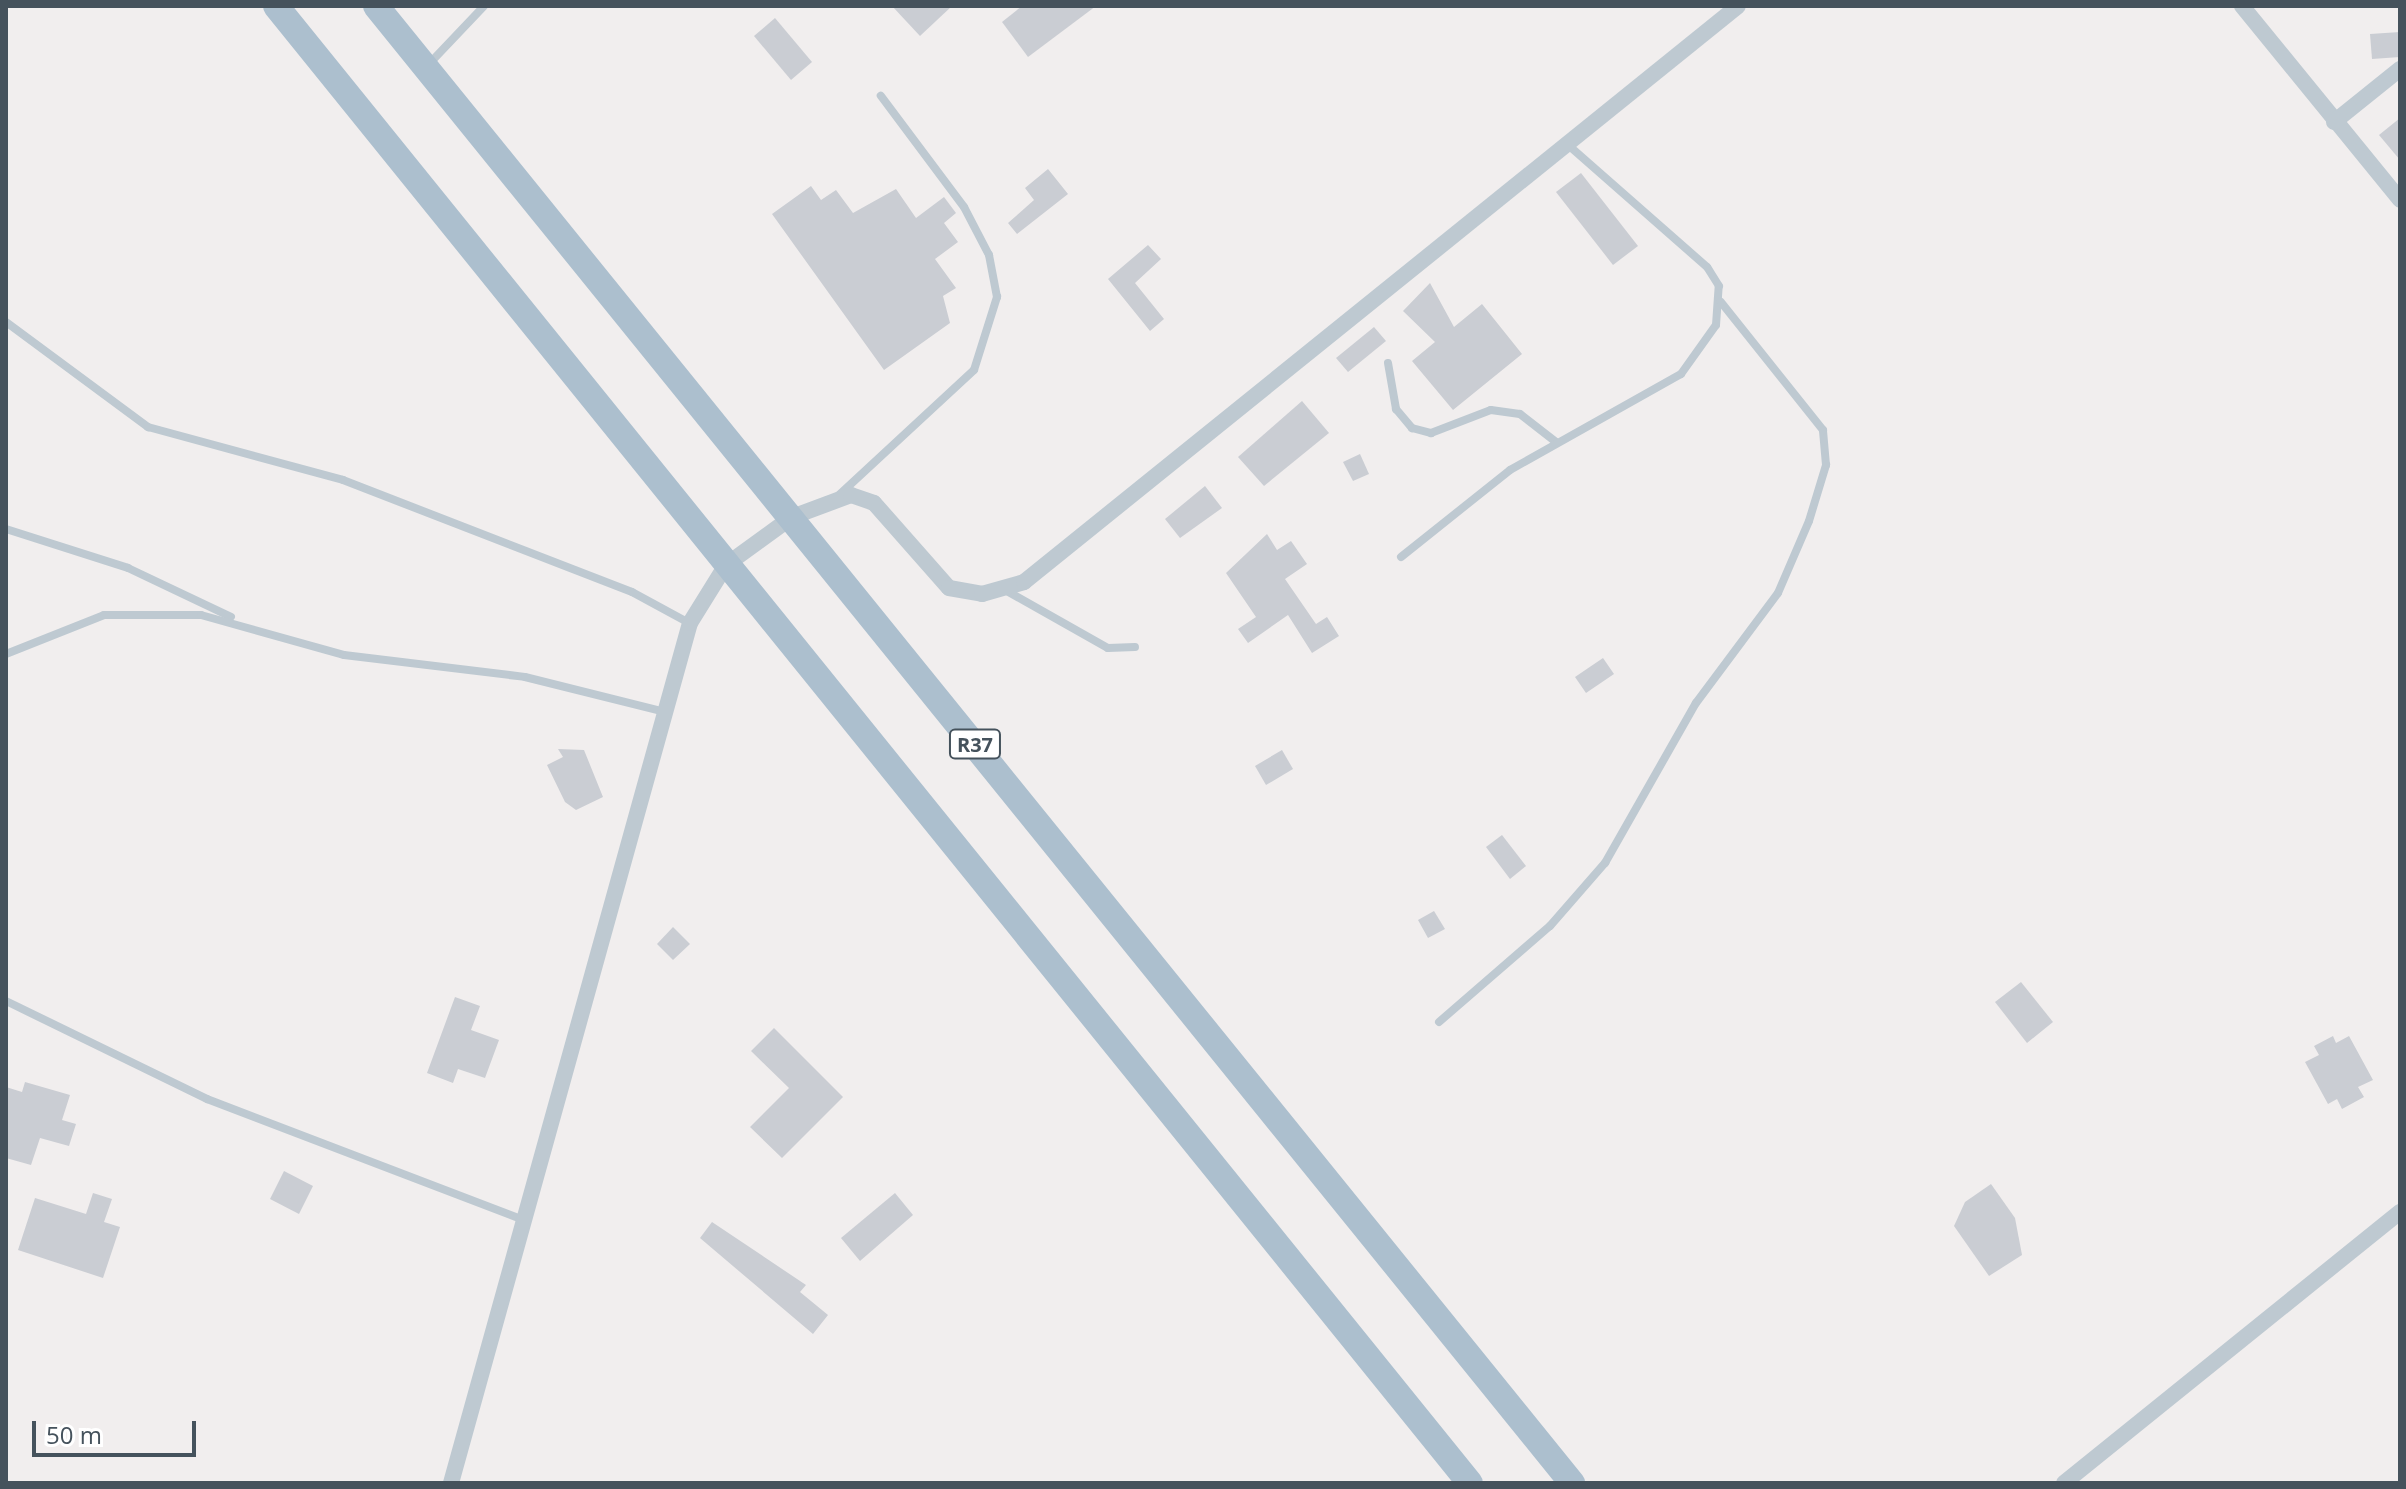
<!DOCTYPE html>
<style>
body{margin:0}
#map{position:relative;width:2406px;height:1489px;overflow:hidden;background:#f1eeee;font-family:"Open Sans",sans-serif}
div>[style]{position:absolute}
.building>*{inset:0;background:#cacdd3}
.lane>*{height:8px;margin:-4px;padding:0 4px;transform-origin:4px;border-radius:4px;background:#bec9d1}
.street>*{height:16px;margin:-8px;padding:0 8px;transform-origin:8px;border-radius:8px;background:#bec9d1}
.primary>*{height:26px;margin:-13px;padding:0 13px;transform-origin:13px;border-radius:13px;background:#acbfce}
span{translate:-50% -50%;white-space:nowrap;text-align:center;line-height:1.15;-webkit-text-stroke:6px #fff;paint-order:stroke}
.shield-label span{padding:2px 6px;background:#fff;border:2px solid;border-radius:6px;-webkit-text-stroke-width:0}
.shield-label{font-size:20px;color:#45525c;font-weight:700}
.frame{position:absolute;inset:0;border:8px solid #45525c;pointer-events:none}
.scale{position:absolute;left:32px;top:1421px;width:164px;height:36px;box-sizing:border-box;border:4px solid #45525c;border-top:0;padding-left:10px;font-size:24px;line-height:28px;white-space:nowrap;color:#45525c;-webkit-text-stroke:6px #fff;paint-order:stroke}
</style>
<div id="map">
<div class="building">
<i style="clip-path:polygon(892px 6px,952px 6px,920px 36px)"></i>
<i style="clip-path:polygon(1022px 6px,1096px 6px,1028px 57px,1002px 22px)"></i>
<i style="clip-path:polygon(775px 18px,812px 62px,791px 80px,754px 36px)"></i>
<i style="clip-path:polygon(2400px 32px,2400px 57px,2372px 59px,2370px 34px)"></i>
<i style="clip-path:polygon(2400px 118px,2400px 160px,2379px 135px)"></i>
<i style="clip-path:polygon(1048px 169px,1068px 194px,1017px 234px,1008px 223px,1034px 200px,1025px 188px)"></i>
<i style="clip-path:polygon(1581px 173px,1638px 246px,1613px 265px,1556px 192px)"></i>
<i style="clip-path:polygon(811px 186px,821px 200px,836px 190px,853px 213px,896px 189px,916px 218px,944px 197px,956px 213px,944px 223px,958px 242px,935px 259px,956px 288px,943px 296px,950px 323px,884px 370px,772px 214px)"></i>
<i style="clip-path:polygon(1148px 245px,1161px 259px,1135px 283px,1164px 319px,1150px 331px,1108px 279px)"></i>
<i style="clip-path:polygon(1430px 283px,1454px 327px,1482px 304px,1522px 354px,1453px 410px,1412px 361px,1435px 342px,1403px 311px)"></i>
<i style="clip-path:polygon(1374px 327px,1386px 341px,1348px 372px,1336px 358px)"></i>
<i style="clip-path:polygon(1302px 401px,1329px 433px,1264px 486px,1238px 457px)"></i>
<i style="clip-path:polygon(1360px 454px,1369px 474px,1353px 481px,1343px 462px)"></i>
<i style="clip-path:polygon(1205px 486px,1222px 508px,1180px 538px,1165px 519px)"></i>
<i style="clip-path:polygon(1267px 534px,1277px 550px,1291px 541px,1307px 564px,1285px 579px,1316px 624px,1327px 617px,1339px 636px,1312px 653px,1288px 615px,1248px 643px,1238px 629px,1256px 617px,1226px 573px)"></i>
<i style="clip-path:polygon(1603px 658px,1614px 674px,1586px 693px,1575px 677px)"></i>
<i style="clip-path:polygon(558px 749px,584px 750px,603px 797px,576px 810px,565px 802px,547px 765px,563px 757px)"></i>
<i style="clip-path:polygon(1282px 750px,1293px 769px,1266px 785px,1255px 766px)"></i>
<i style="clip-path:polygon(1502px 835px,1526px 866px,1510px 879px,1486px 847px)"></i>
<i style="clip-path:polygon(1434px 911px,1445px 929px,1428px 938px,1418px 920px)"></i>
<i style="clip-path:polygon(673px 927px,690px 944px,673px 960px,657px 944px)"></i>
<i style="clip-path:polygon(2021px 982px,2053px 1022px,2027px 1043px,1995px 1002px)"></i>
<i style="clip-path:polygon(455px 997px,480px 1006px,471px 1030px,499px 1040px,485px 1078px,458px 1069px,453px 1083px,427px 1073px)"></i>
<i style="clip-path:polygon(774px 1028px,843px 1097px,782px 1158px,750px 1127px,789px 1088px,751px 1051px)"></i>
<i style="clip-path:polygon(2333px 1036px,2336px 1043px,2349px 1036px,2373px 1080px,2358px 1087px,2364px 1097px,2342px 1109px,2337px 1099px,2328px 1104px,2305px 1062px,2319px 1055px,2314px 1046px)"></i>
<i style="clip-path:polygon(25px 1082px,70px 1095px,62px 1120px,76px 1124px,69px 1146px,40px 1138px,31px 1165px,6px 1158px,6px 1087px,22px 1092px)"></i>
<i style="clip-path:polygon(284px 1171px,313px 1186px,299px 1214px,270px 1199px)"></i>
<i style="clip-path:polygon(1991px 1184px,2015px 1218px,2022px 1255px,1989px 1276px,1954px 1226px,1965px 1202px)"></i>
<i style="clip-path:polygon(93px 1193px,112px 1199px,104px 1222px,120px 1227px,103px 1278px,18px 1250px,35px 1198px,86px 1214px)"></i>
<i style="clip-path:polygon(895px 1193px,913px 1215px,860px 1261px,841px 1238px)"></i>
<i style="clip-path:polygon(712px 1222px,806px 1285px,800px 1292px,828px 1315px,813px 1334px,700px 1238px)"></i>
</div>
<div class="lane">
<i style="left:429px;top:64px;width:80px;rotate:-46.5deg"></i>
<i style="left:6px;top:322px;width:177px;rotate:36.5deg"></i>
<i style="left:148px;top:427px;width:202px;rotate:15.2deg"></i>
<i style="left:343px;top:480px;width:310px;rotate:21.2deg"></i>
<i style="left:632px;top:592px;width:65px;rotate:28.5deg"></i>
<i style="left:1388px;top:363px;width:47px;rotate:80.1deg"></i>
<i style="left:1396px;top:409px;width:25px;rotate:50deg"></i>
<i style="left:1412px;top:428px;width:20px;rotate:15deg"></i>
<i style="left:1431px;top:433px;width:64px;rotate:-21deg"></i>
<i style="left:1491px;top:410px;width:29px;rotate:8deg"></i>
<i style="left:1520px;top:414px;width:46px;rotate:37.9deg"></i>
<i style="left:839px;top:495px;width:184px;rotate:-42.8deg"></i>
<i style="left:974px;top:370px;width:77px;rotate:-72.5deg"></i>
<i style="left:997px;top:297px;width:43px;rotate:-100.8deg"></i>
<i style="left:989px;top:255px;width:54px;rotate:-117.5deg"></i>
<i style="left:964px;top:207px;width:139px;rotate:-126.8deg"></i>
<i style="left:6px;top:529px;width:128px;rotate:17.7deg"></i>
<i style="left:128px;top:568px;width:114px;rotate:25.4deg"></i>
<i style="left:1401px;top:557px;width:139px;rotate:-38.6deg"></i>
<i style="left:1510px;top:470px;width:196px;rotate:-29.3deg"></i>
<i style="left:1681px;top:374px;width:60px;rotate:-54.5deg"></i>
<i style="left:1716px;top:325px;width:39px;rotate:-86deg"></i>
<i style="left:1719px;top:286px;width:22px;rotate:-122deg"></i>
<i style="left:1707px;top:267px;width:186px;rotate:-138.7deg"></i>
<i style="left:1005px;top:590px;width:118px;rotate:29.4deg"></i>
<i style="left:1108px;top:648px;width:27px;rotate:-2deg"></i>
<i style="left:6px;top:654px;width:105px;rotate:-21.7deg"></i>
<i style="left:104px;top:615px;width:97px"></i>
<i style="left:201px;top:615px;width:148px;rotate:15.6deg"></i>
<i style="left:344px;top:655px;width:182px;rotate:6.9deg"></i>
<i style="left:525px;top:677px;width:144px;rotate:14deg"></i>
<i style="left:6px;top:1001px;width:224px;rotate:26deg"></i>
<i style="left:207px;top:1099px;width:339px;rotate:20.9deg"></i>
<i style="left:1439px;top:1022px;width:147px;rotate:-40.9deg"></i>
<i style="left:1550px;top:926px;width:84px;rotate:-48.9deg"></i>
<i style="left:1605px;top:863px;width:184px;rotate:-60.4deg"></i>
<i style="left:1696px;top:703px;width:137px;rotate:-53.3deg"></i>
<i style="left:1778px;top:593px;width:78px;rotate:-66.7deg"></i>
<i style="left:1809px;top:521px;width:59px;rotate:-73.1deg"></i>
<i style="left:1826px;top:465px;width:35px;rotate:-95deg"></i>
<i style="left:1823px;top:430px;width:164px;rotate:-128.6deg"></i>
</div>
<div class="street">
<i style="left:2242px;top:6px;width:250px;rotate:50.8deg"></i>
<i style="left:2334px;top:122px;width:85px;rotate:-38.8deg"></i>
<i style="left:451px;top:1483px;width:893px;rotate:-74.47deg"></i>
<i style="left:690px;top:623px;width:68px;rotate:-58.2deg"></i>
<i style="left:726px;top:565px;width:82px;rotate:-36deg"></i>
<i style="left:792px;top:517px;width:63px;rotate:-20.4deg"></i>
<i style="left:851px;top:495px;width:24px;rotate:19deg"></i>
<i style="left:874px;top:503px;width:113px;rotate:48.6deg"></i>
<i style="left:949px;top:588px;width:34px;rotate:10deg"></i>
<i style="left:982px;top:594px;width:44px;rotate:-15.9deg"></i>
<i style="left:1024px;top:582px;width:917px;rotate:-38.89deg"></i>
<i style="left:2064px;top:1483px;width:432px;rotate:-38.9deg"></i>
</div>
<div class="primary">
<i style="left:276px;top:6px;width:1899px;rotate:51.05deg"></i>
<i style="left:376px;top:6px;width:1901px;rotate:51deg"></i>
</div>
<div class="shield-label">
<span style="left:975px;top:744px">R37</span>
</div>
<div class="frame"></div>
<div class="scale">50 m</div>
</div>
